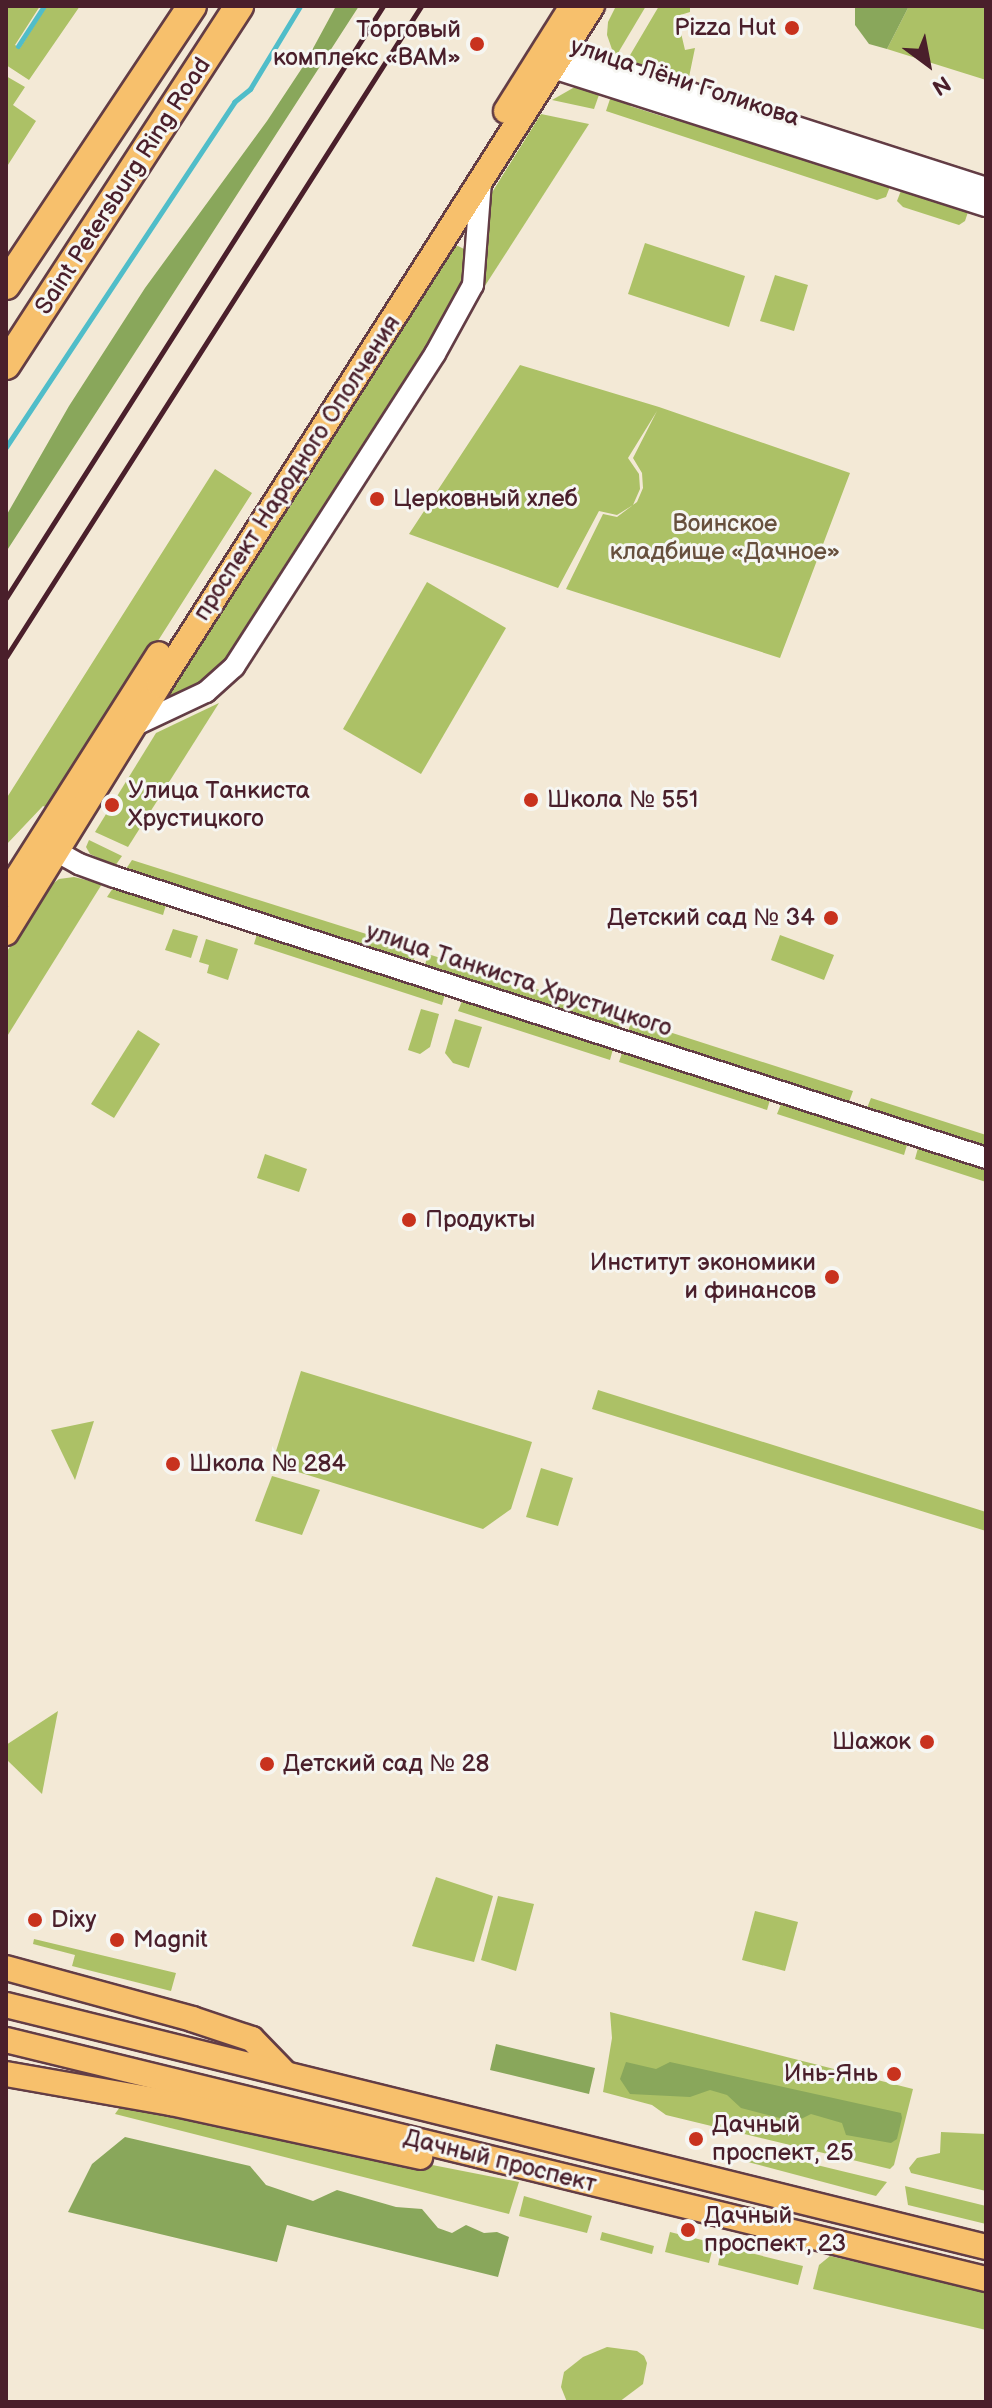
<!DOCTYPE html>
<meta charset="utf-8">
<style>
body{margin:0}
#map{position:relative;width:992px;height:2408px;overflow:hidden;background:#f3e9d6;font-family:"Balsamiq Sans",sans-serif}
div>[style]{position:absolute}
.green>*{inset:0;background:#acc166}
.forest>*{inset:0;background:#89a75b}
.stream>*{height:5px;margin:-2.5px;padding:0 2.5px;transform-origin:2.5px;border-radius:2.5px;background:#50bdc9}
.roads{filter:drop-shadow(2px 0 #633d45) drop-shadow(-2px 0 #633d45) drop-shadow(0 2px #633d45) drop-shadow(0 -2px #633d45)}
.minor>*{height:20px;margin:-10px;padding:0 10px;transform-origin:10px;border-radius:10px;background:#fff}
.major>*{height:24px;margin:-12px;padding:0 12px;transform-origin:12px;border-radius:12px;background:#f7c06c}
.highway>*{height:28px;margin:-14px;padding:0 14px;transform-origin:14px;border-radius:14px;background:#f7c06c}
.rail>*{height:5px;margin:-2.5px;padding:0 2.5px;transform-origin:2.5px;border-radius:2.5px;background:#4a1f2b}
.dots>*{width:22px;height:22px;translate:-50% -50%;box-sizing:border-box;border:4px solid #f6f6f2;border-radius:50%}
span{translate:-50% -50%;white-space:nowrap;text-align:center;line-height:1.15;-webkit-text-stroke:6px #f6f6f2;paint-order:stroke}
.poi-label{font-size:24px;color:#4a1f2b}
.right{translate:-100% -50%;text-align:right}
.left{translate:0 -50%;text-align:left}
.street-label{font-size:24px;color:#4a1f2b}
.park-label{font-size:24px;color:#67503d}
.frame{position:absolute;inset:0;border:8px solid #4a1f2b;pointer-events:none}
.north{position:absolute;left:888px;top:24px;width:80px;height:80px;-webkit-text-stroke:6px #f6f6f2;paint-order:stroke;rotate:148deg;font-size:22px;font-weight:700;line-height:32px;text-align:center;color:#4a1f2b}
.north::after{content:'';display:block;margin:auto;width:28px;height:36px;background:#4a1f2b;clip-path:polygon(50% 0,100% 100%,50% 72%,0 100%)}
</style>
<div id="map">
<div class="green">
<i style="clip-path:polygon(6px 6px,40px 6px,15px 45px,20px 48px,47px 6px,80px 6px,29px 80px,6px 65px)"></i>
<i style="clip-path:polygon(616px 6px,646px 6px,615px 58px,607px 35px,608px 22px)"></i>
<i style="clip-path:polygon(659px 6px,690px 6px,690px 12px,677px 16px,685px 50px,695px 48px,688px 82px,626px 62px)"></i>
<i style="clip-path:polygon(909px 6px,986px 6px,986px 80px,887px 49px)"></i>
<i style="clip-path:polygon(6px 76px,25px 87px,13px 105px,36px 121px,6px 168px)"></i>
<i style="clip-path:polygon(584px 87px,600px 92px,594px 109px,552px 100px,573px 88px)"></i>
<i style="clip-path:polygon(611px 96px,631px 102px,630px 106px,674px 120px,676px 116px,891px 184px,886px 197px,877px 200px,606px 111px)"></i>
<i style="clip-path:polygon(541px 114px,589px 124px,481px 292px,491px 194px)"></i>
<i style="clip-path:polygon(902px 188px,969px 209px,965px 221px,959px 225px,903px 207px,897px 201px)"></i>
<i style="clip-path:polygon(645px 243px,745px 276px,729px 327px,628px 294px)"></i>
<i style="clip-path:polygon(458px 246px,464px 249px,467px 256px,463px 285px,452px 308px,226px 661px,215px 674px,168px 697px,451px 247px)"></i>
<i style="clip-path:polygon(775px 275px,808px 285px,794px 331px,760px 321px)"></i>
<i style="clip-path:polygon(520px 365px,659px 407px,850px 473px,780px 658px,566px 589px,603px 514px,617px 517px,637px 502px,643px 488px,642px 473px,633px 458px,657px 411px,628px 458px,639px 474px,640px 489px,633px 505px,617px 515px,599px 511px,558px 588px,409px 534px)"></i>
<i style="clip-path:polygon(215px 469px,252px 493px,51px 809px,43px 806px,6px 845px,6px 799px)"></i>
<i style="clip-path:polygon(427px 582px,506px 628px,421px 774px,343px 729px)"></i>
<i style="clip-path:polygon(219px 703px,128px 847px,95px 832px,156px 733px)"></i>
<i style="clip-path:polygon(89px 840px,122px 856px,115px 866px,90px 854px,86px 847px)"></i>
<i style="clip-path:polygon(132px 860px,417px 950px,413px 962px,126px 869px)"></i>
<i style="clip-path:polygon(74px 877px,102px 884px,6px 1038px,6px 953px,47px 888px,59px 879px)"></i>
<i style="clip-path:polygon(113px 888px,166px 905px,163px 915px,107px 897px)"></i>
<i style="clip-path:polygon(173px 929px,198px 936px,191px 958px,165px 950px)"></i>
<i style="clip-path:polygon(257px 934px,445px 994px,442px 1005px,254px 944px)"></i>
<i style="clip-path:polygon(780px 935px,834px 955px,824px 980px,771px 960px)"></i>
<i style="clip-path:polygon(206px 939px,238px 949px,228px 980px,207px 973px,209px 965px,199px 962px)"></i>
<i style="clip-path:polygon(428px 954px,623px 1017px,620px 1028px,425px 965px)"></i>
<i style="clip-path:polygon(462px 1001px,613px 1049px,610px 1060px,458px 1011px)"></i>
<i style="clip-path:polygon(421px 1009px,439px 1014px,430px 1047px,420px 1054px,408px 1050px)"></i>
<i style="clip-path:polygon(455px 1019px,482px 1027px,469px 1068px,453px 1063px,445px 1053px)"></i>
<i style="clip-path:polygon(632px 1020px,853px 1091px,849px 1102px,628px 1031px)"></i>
<i style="clip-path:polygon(138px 1030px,160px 1044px,114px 1118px,91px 1104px)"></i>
<i style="clip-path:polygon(622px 1053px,770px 1100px,767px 1110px,619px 1062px)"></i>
<i style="clip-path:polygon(871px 1098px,986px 1135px,986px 1146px,867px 1108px)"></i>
<i style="clip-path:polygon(781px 1104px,907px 1145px,904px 1155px,777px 1114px)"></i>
<i style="clip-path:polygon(918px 1148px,986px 1170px,986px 1182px,915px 1159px)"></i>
<i style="clip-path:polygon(265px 1154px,307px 1169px,299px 1192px,257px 1178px)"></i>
<i style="clip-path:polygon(301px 1371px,532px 1442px,511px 1509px,483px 1529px,272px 1464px)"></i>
<i style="clip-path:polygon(598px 1390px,986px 1512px,986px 1531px,592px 1409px)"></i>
<i style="clip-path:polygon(94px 1421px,75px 1480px,51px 1430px)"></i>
<i style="clip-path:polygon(541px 1468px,573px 1478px,558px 1526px,526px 1517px)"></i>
<i style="clip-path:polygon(272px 1476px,320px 1490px,302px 1535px,255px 1521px)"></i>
<i style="clip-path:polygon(58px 1711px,42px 1794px,6px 1759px,6px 1745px)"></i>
<i style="clip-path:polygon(436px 1877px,493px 1896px,474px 1962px,412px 1946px)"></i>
<i style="clip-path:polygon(498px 1896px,534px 1904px,516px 1971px,481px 1960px)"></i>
<i style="clip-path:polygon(755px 1911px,798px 1922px,785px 1971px,742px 1960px)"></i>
<i style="clip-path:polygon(34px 1939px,176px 1973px,171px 1991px,72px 1966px,75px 1955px,33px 1944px)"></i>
<i style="clip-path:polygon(610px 2012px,913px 2089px,894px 2165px,890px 2169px,666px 2115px,652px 2105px,603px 2092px,612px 2038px)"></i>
<i style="clip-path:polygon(122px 2104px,519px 2182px,509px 2214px,115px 2114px)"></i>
<i style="clip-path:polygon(941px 2132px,986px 2134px,986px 2191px,911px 2173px,909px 2168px,917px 2158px,940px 2153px)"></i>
<i style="clip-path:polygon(747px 2148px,887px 2182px,876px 2196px,744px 2161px)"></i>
<i style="clip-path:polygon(905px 2186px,986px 2206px,986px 2224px,908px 2205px)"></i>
<i style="clip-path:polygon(524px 2196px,592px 2216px,587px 2233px,519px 2216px)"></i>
<i style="clip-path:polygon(602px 2232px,654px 2246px,652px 2254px,600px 2240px)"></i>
<i style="clip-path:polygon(670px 2232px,714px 2243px,709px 2263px,665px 2252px)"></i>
<i style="clip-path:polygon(722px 2246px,803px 2266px,798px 2285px,718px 2265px)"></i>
<i style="clip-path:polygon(830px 2256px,986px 2292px,986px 2330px,813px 2289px,819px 2265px)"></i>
<i style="clip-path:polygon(607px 2347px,637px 2351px,644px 2356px,647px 2363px,643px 2384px,619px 2402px,567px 2402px,561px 2387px,564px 2372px,583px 2357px)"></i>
</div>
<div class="forest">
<i style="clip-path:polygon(336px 6px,359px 6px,6px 552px,6px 516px,69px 406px,145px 288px,267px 121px,304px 65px)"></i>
<i style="clip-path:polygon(855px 6px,909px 6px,887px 49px,869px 44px,855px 25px)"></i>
<i style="clip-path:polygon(496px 2044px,595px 2068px,589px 2094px,490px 2070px)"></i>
<i style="clip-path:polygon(626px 2062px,656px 2069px,670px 2062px,901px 2113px,902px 2118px,897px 2139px,891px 2143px,846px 2135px,842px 2123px,811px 2114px,795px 2122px,741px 2108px,727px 2095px,710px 2090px,690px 2097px,630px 2094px,620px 2079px)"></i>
<i style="clip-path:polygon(125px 2137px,250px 2166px,266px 2185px,313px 2201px,337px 2190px,396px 2207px,422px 2209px,438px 2228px,452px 2233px,466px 2225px,484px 2233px,497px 2232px,509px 2237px,498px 2277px,287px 2225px,277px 2262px,68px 2212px,92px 2164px)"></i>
</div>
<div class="stream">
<i style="left:18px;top:46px;width:48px;rotate:-57deg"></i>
<i style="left:6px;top:447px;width:414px;rotate:-56.5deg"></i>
<i style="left:234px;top:102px;width:21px;rotate:-39deg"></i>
<i style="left:250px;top:89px;width:97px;rotate:-58.9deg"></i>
</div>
<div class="roads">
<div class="minor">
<i style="left:551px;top:52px;width:12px"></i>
<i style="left:563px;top:52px;width:444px;rotate:17.8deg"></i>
<i style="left:545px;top:56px;width:14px;rotate:56deg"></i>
<i style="left:553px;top:68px;width:454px;rotate:17.7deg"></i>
<i style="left:138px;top:724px;width:75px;rotate:-25.2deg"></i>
<i style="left:206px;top:692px;width:38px;rotate:-42deg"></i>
<i style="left:234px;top:667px;width:372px;rotate:-57.3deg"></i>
<i style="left:435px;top:354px;width:79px;rotate:-61.2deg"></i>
<i style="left:473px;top:285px;width:104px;rotate:-85.6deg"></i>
<i style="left:45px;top:845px;width:39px;rotate:29deg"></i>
<i style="left:79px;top:864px;width:38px;rotate:20deg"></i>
<i style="left:115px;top:877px;width:915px;rotate:17.88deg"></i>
</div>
<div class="major">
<i style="left:506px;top:111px;width:124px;rotate:-57.8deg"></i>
<i style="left:6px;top:895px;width:285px;rotate:-57.6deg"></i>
<i style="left:6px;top:933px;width:291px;rotate:-58.3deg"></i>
<i style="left:159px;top:685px;width:805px;rotate:-57.47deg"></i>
<i style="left:6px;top:1968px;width:193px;rotate:15.3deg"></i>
<i style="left:192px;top:2019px;width:63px;rotate:18.4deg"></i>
<i style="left:252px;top:2039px;width:46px;rotate:45.9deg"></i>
<i style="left:6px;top:2005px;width:1009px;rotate:13.87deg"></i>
<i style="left:6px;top:2040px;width:1009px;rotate:13.71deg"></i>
<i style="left:6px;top:2074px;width:168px;rotate:10deg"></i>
<i style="left:171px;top:2103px;width:255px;rotate:12.2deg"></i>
</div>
<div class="highway">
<i style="left:6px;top:285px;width:335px;rotate:-56.3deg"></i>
<i style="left:6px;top:365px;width:428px;rotate:-57deg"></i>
</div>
</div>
<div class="rail">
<i style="left:6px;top:598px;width:702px;rotate:-57.51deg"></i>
<i style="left:6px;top:657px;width:772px;rotate:-57.48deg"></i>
</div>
<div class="dots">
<i style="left:792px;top:28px;background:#c8321e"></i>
<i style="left:477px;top:44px;background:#c8321e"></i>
<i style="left:377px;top:499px;background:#c8321e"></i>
<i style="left:531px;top:800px;background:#c8321e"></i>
<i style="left:112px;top:805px;background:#c8321e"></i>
<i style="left:831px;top:918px;background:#c8321e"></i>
<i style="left:409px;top:1220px;background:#c8321e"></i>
<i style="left:832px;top:1277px;background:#c8321e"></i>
<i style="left:173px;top:1464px;background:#c8321e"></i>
<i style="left:927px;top:1742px;background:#c8321e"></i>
<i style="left:267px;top:1764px;background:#c8321e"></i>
<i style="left:35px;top:1920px;background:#c8321e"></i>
<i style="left:117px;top:1940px;background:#c8321e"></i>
<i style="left:894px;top:2074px;background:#c8321e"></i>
<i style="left:696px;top:2139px;background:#c8321e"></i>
<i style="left:688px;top:2230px;background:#c8321e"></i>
</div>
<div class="poi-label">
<span class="right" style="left:776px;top:28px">Pizza Hut</span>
<span class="right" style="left:461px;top:44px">Торговый<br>комплекс «ВАМ»</span>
<span class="left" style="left:393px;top:499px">Церковный хлеб</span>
<span class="left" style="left:128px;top:805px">Улица Танкиста<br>Хрустицкого</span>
<span class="left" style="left:547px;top:800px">Школа № 551</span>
<span class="right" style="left:815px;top:918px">Детский сад № 34</span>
<span class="left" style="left:425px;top:1220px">Продукты</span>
<span class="right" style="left:816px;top:1277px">Институт экономики<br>и финансов</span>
<span class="left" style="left:189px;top:1464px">Школа № 284</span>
<span class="right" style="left:911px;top:1742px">Шажок</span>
<span class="left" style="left:283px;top:1764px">Детский сад № 28</span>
<span class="left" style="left:51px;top:1920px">Dixy</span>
<span class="left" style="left:133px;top:1940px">Magnit</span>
<span class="right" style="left:878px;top:2074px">Инь-Янь</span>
<span class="left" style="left:712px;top:2139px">Дачный<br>проспект, 25</span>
<span class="left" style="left:704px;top:2230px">Дачный<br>проспект, 23</span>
</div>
<div class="street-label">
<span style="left:685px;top:82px;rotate:18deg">улица Лёни Голикова</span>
<span style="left:123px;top:186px;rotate:-57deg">Saint Petersburg Ring Road</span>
<span style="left:297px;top:468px;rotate:-57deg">проспект Народного Ополчения</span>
<span style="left:519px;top:980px;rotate:18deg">улица Танкиста Хрустицкого</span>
<span style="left:500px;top:2161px;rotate:14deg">Дачный проспект</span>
</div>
<div class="park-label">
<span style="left:725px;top:538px">Воинское<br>кладбище «Дачное»</span>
</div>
<div class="frame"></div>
<div class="north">N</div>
</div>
